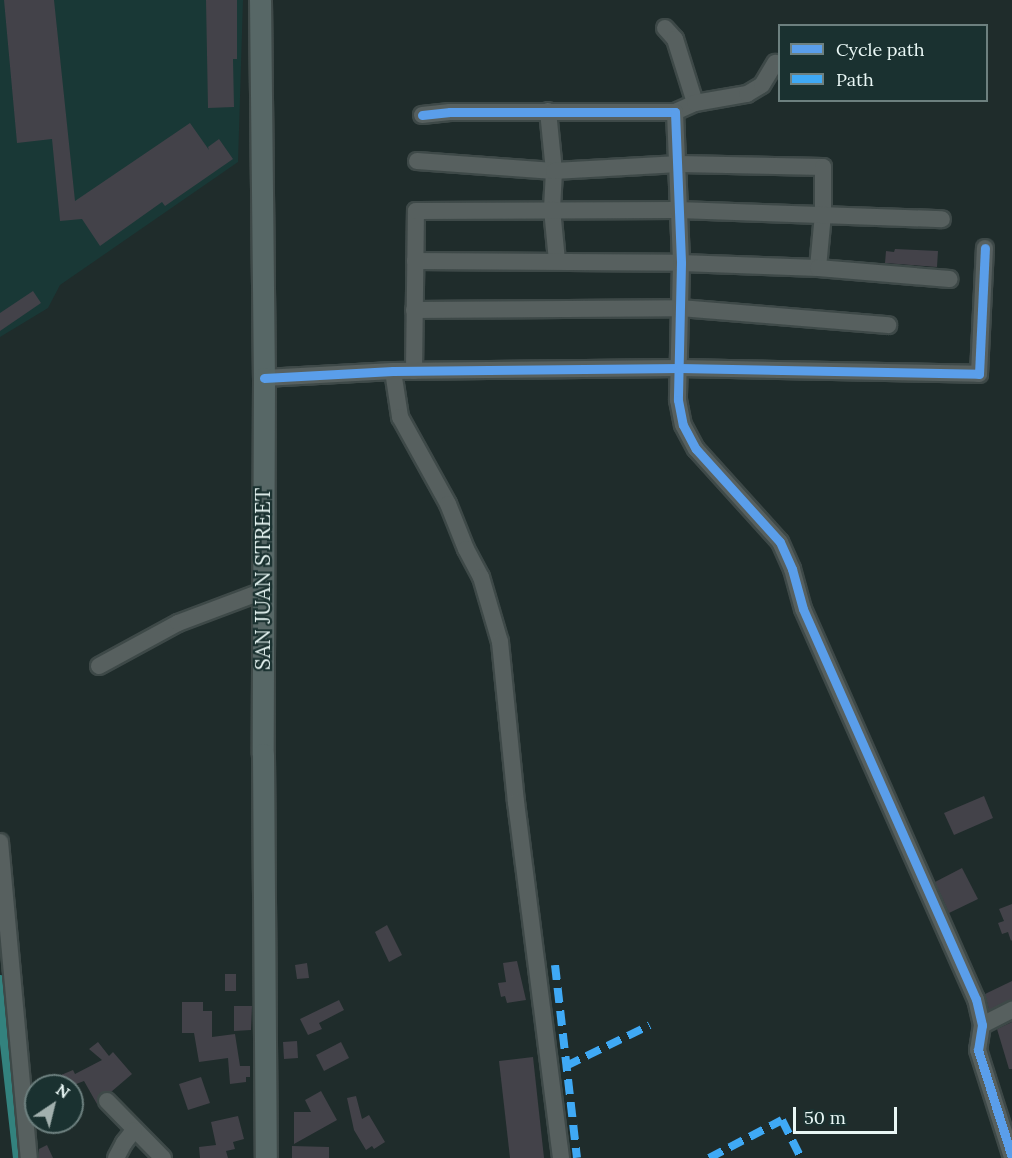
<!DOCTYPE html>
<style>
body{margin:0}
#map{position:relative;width:1012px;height:1158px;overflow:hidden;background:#1f2c2b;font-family:Lora,serif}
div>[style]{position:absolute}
.built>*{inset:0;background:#193836}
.canal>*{height:15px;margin:-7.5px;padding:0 7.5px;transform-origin:7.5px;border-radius:7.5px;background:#33827e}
.building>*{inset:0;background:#434249}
.roads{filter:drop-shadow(2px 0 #3e4948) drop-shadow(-2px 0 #3e4948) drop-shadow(0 2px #3e4948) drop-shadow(0 -2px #3e4948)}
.minor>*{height:16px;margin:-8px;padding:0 8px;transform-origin:8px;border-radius:8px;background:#57605f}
.major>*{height:21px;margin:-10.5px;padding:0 10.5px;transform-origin:10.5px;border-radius:10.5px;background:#576766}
.quiet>*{height:8px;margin-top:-4px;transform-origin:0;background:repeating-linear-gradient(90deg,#3fa9f5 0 15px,transparent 0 23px)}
.cycleway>*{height:9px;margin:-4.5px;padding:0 4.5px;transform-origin:4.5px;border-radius:4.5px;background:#5a9eea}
span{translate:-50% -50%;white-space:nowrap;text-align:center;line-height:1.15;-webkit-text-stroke:4.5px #1a3130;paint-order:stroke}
.street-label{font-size:21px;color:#e9f7f5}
.legend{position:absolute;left:778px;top:24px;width:210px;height:78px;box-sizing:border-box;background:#1a3130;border:2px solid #6d807f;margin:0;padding:8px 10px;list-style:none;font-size:18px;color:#e9f7f5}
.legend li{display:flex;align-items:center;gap:12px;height:30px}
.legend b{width:30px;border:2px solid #6d807f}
.north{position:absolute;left:24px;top:1074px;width:60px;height:60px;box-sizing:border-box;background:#1a3130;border:2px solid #6d807f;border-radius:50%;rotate:35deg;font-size:16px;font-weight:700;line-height:24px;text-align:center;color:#e9f7f5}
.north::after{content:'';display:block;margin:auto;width:21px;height:27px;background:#a2b0ae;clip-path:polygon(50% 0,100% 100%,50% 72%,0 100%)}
.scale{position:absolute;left:793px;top:1107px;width:104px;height:27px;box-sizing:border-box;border:3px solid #e9f7f5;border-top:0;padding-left:8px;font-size:18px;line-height:21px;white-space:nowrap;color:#e9f7f5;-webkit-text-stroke:4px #1a3130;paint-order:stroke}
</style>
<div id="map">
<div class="built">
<i style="clip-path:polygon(0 0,243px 0,238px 162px,60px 285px,48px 308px,0 337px)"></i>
</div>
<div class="canal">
<i style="left:0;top:982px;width:177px;rotate:83.5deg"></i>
</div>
<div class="building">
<i style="clip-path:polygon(4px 0,54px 0,75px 201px,190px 123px,209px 150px,208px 147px,219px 139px,233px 159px,165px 206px,162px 202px,100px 246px,82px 219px,60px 221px,52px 139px,17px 143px)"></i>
<i style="clip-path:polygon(206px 0,237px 0,237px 59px,233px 59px,234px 107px,208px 108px)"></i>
<i style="clip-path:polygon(895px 249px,938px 251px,937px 267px,885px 263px,886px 251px,894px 252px)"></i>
<i style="clip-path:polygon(33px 291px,41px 303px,0 331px,0 313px)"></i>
<i style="clip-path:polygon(984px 796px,993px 818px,954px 835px,944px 813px)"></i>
<i style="clip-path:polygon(962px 868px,978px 899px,949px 913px,935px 882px)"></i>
<i style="clip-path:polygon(1012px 904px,1012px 940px,1011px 941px,1008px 932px,1002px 934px,998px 923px,1004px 921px,999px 909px)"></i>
<i style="clip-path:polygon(387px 925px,402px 955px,389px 962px,375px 932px)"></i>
<i style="clip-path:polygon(517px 961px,526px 1000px,507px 1003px,505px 996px,501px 997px,498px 983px,506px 982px,503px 963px)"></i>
<i style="clip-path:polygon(307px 963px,309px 978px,297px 979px,295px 965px)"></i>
<i style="clip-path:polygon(225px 974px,236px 974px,236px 991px,225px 991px)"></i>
<i style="clip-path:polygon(1012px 981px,1012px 1000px,989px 1010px,985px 994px)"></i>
<i style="clip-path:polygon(339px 1000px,344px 1010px,319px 1023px,322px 1029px,308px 1035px,300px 1019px)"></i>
<i style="clip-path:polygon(182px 1002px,203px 1002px,203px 1011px,212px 1011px,212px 1037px,235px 1034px,240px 1066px,250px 1066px,250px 1077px,246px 1077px,246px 1082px,230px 1084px,228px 1058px,199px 1062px,194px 1033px,182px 1033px)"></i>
<i style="clip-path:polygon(234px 1006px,252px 1006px,251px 1030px,234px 1031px)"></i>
<i style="clip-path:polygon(1012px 1022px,1012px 1069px,1009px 1069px,997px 1029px)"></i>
<i style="clip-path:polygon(297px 1041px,298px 1058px,284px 1059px,283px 1042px)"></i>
<i style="clip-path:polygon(98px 1042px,109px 1056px,113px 1052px,132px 1074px,111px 1092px,100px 1093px,97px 1104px,84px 1081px,71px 1086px,54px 1084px,63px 1080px,61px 1075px,73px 1070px,75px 1074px,102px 1060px,89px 1049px)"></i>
<i style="clip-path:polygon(341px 1042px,349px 1058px,324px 1071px,316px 1055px)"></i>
<i style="clip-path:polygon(533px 1057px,544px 1158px,510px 1158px,499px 1061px)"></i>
<i style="clip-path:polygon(201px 1077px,210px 1103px,188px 1110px,179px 1084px)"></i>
<i style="clip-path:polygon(321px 1091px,337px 1120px,294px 1144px,294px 1112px,311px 1112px,305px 1100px)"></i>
<i style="clip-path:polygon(356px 1096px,362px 1119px,369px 1115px,385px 1142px,374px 1149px,372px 1146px,366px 1150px,354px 1130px,347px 1098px)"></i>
<i style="clip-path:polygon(238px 1116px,244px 1139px,233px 1142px,235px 1149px,226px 1151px,228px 1158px,200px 1158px,199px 1147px,216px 1145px,211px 1122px)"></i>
<i style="clip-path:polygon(47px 1145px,53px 1158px,39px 1158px,39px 1149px)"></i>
<i style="clip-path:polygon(292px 1146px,329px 1147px,329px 1158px,292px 1158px)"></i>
</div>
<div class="roads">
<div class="minor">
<i style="left:665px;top:28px;width:15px;rotate:48deg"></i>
<i style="left:675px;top:39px;width:67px;rotate:72.6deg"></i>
<i style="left:695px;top:103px;width:22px;rotate:156deg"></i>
<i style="left:695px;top:103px;width:53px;rotate:-9.8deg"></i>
<i style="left:747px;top:94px;width:17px;rotate:-31deg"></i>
<i style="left:762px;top:85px;width:26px;rotate:-59deg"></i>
<i style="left:548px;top:111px;width:60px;rotate:84.3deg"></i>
<i style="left:554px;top:171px;width:38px;rotate:93deg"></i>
<i style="left:552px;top:209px;width:52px;rotate:84.5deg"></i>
<i style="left:422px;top:115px;width:28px;rotate:-6deg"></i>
<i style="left:450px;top:112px;width:225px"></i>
<i style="left:675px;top:112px;width:151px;rotate:87.7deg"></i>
<i style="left:681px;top:263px;width:137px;rotate:91.3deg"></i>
<i style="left:678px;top:400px;width:25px;rotate:79deg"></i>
<i style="left:683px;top:425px;width:27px;rotate:62deg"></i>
<i style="left:696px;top:449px;width:125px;rotate:47.9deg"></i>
<i style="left:780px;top:542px;width:30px;rotate:66deg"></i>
<i style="left:792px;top:569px;width:41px;rotate:74.6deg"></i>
<i style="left:803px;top:609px;width:427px;rotate:66.1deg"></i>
<i style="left:976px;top:999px;width:27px;rotate:77deg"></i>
<i style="left:982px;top:1025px;width:25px;rotate:99deg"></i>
<i style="left:978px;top:1050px;width:112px;rotate:72.4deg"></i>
<i style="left:417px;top:161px;width:137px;rotate:4.2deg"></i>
<i style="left:554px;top:171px;width:125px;rotate:-3.2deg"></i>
<i style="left:679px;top:164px;width:144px;rotate:1.2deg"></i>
<i style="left:823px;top:167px;width:47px;rotate:90deg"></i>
<i style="left:823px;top:214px;width:54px;rotate:95.3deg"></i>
<i style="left:415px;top:261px;width:266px;rotate:0.4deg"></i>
<i style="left:681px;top:263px;width:137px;rotate:2.1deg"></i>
<i style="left:818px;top:268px;width:132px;rotate:4.8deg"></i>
<i style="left:414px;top:310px;width:266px;rotate:-0.4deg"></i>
<i style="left:680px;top:308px;width:209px;rotate:4.7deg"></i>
<i style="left:393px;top:371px;width:47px;rotate:81.3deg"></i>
<i style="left:400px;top:417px;width:99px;rotate:61.1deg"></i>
<i style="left:448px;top:504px;width:48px;rotate:68.2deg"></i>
<i style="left:466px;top:549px;width:32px;rotate:62deg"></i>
<i style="left:481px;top:577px;width:68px;rotate:73.7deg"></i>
<i style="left:500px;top:642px;width:161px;rotate:84.3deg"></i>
<i style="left:516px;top:802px;width:359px;rotate:82.8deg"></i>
<i style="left:414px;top:371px;width:160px;rotate:-89.3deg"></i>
<i style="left:416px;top:211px;width:262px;rotate:-0.2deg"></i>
<i style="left:678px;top:210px;width:264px;rotate:2deg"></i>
<i style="left:264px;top:378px;width:129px;rotate:-3.1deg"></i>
<i style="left:393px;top:371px;width:287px;rotate:-0.6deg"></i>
<i style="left:680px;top:368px;width:299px;rotate:1.1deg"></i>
<i style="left:979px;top:374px;width:126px;rotate:-87.3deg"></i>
<i style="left:99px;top:666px;width:90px;rotate:-28.6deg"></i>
<i style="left:178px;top:623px;width:91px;rotate:-20.6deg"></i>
<i style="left:0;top:842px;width:317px;rotate:84.8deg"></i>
<i style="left:982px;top:1025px;width:34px;rotate:-27deg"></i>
<i style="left:107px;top:1101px;width:80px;rotate:45.5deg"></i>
<i style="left:116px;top:1158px;width:17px;rotate:-62deg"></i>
<i style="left:124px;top:1143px;width:16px;rotate:-52deg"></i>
</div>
<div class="major">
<i style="left:260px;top:0;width:378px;rotate:89.4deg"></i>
<i style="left:264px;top:378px;width:376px;rotate:90.2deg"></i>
<i style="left:263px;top:754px;width:404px;rotate:89.6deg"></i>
</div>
</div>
<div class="quiet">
<i style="left:555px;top:965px;width:194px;rotate:83.5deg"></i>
<i style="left:566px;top:1066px;width:93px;rotate:-26deg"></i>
<i style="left:709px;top:1158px;width:82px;rotate:-27.5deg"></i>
<i style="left:782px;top:1120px;width:42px;rotate:63.4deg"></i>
</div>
<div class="cycleway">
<i style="left:422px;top:115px;width:28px;rotate:-6deg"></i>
<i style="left:450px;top:112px;width:225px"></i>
<i style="left:675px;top:112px;width:151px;rotate:87.7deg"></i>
<i style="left:681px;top:263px;width:137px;rotate:91.3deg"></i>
<i style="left:678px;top:400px;width:25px;rotate:79deg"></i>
<i style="left:683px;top:425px;width:27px;rotate:62deg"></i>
<i style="left:696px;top:449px;width:125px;rotate:47.9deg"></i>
<i style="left:780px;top:542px;width:30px;rotate:66deg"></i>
<i style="left:792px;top:569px;width:41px;rotate:74.6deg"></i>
<i style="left:803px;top:609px;width:427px;rotate:66.1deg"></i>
<i style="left:976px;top:999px;width:27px;rotate:77deg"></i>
<i style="left:982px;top:1025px;width:25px;rotate:99deg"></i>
<i style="left:978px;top:1050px;width:112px;rotate:72.4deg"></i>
<i style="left:264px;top:378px;width:129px;rotate:-3.1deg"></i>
<i style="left:393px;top:371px;width:287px;rotate:-0.6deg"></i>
<i style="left:680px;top:368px;width:299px;rotate:1.1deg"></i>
<i style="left:979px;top:374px;width:126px;rotate:-87.3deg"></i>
</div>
<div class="street-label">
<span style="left:263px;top:579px;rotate:-90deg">SAN JUAN STREET</span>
</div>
<ul class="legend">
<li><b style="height:8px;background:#5a9eea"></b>Cycle path</li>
<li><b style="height:8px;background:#3fa9f5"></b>Path</li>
</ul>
<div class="north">N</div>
<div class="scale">50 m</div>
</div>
